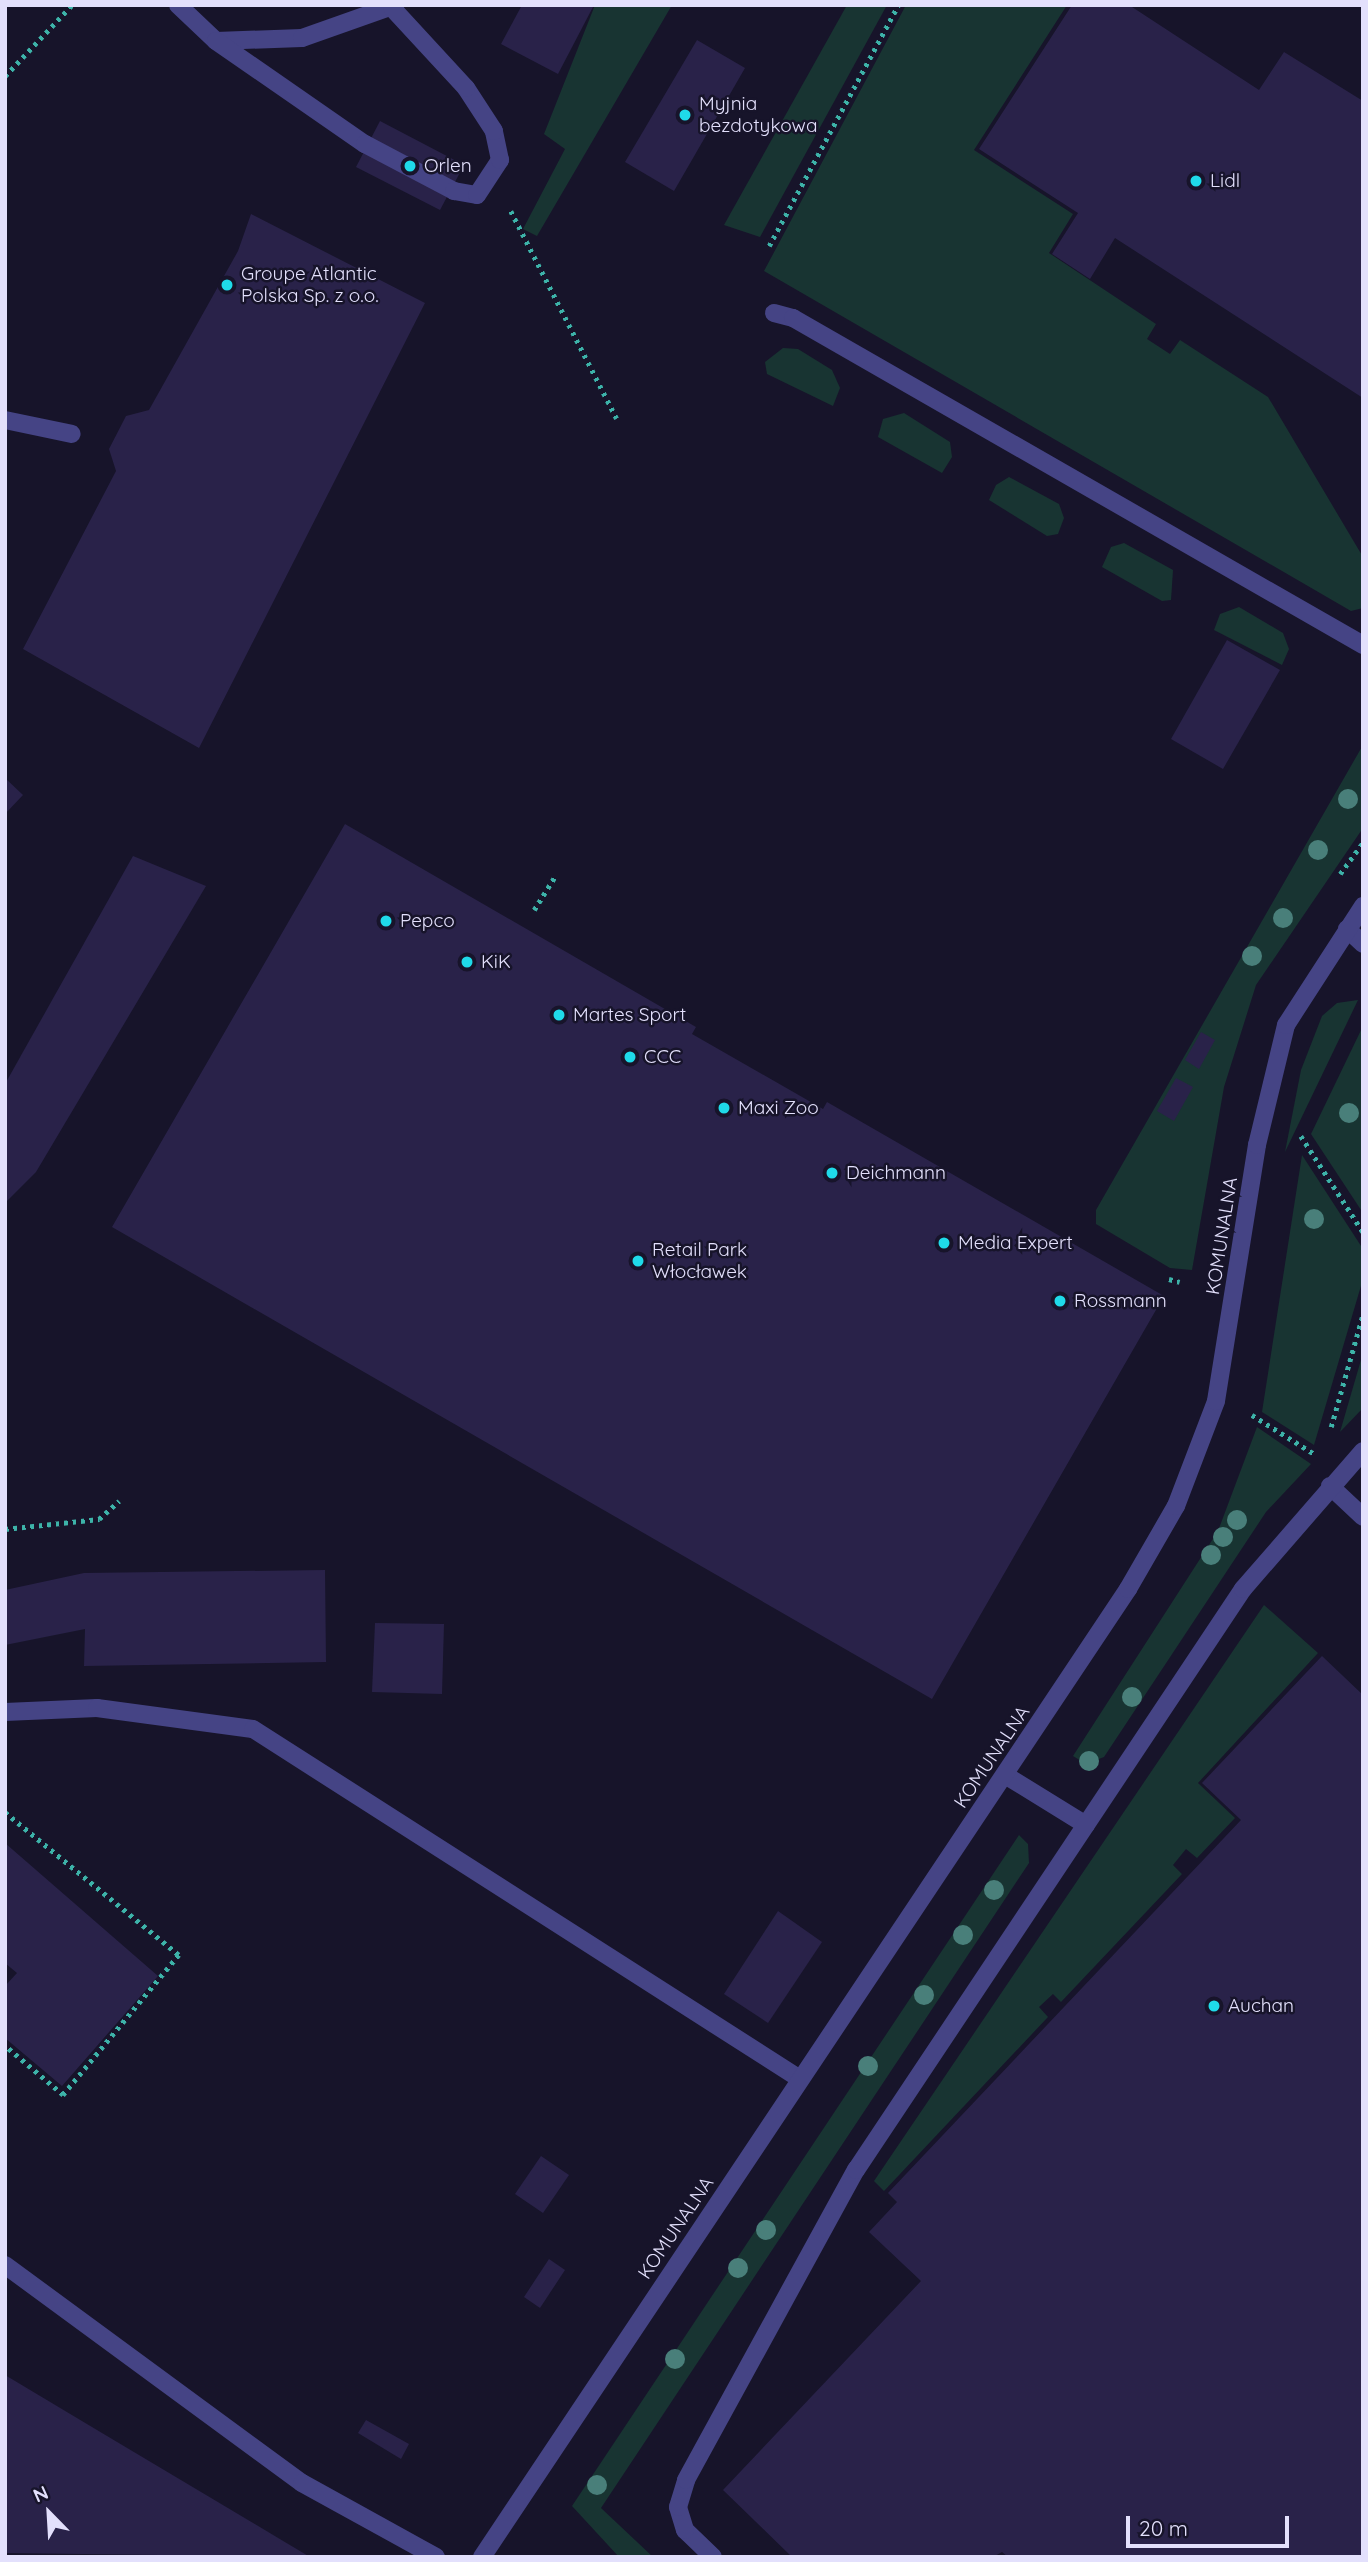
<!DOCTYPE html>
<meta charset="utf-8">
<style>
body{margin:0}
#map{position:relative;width:1368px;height:2562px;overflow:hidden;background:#17142a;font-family:Quicksand,sans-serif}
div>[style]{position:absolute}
.green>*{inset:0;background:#183432}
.building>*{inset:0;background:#292249}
.path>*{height:4.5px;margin-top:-2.25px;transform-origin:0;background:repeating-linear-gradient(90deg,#3db3a9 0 3.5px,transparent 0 8.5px)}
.lane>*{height:18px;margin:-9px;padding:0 9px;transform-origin:9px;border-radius:9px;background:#454485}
.street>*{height:18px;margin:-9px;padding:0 9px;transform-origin:9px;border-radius:9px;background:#454485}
.trees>*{width:20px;height:20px;margin:-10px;border-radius:50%;background:#497f7a}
.dots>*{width:19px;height:19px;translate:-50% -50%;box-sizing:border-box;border:4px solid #17142a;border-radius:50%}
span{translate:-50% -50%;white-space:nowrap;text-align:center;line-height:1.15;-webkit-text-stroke:5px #17142a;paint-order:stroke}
.poi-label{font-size:19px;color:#e3e0fc}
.left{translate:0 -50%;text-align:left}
.street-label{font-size:19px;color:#e3e0fc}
.frame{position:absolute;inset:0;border:7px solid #e3e0fc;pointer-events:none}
.north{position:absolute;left:14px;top:2478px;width:70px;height:70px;-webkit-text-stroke:5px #17142a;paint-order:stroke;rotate:336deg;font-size:19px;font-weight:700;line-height:28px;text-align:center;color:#e3e0fc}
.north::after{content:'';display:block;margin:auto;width:24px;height:32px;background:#e3e0fc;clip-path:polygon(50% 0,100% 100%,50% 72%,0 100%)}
.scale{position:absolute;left:1126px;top:2516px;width:163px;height:32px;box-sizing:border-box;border:4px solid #e3e0fc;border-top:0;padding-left:9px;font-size:21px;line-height:24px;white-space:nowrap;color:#e3e0fc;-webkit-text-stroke:5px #17142a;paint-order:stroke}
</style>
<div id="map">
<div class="green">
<i style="clip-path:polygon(595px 5px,672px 5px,537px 236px,523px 229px,565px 149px,544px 134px)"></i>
<i style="clip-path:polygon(847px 5px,887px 5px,760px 237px,724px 225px)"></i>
<i style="clip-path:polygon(906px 5px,1067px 5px,974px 150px,1073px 214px,1049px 253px,1156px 324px,1147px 339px,1170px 354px,1180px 340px,1268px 397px,1363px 557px,1363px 608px,1351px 611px,764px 271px)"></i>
<i style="clip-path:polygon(783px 348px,798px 349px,832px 370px,840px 388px,833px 406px,767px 374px,765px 362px)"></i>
<i style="clip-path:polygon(904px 413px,950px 442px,952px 457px,942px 473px,878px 437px,883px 419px)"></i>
<i style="clip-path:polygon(1009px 477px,1059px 504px,1064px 518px,1058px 534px,1047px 536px,989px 500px,996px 485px)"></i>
<i style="clip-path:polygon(1124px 543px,1173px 570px,1171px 600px,1162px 601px,1102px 567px,1111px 547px)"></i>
<i style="clip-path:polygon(1239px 607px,1283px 633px,1289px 649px,1282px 665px,1214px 630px,1220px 614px)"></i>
<i style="clip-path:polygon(1363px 745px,1363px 828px,1256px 985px,1224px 1087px,1192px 1270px,1170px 1268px,1096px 1224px,1096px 1210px)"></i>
<i style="clip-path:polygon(1358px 1000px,1285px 1152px,1301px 1070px,1322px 1016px,1337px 1003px)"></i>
<i style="clip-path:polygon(1363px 1026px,1363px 1213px,1311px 1134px)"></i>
<i style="clip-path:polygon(1302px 1155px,1363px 1249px,1363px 1279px,1314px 1445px,1262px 1412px)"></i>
<i style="clip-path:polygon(1363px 1353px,1363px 1408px,1340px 1432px)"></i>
<i style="clip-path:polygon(1257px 1427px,1311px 1464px,1266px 1512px,1104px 1757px,1086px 1764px,1073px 1756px,1218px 1531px)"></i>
<i style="clip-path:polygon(1264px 1605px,1318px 1653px,1198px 1783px,1235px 1818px,1197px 1858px,1186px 1849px,1173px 1865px,1182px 1874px,1061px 2002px,1053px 1994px,1039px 2007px,1048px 2017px,884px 2191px,874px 2181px)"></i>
<i style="clip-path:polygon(1019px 1835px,1028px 1844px,1029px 1863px,601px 2508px,653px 2557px,619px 2557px,572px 2506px)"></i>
</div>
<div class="building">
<i style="clip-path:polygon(522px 5px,594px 5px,558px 74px,501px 44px)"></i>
<i style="clip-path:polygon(1072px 5px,1129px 5px,1259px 90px,1284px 52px,1363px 101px,1363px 398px,1115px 238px,1090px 279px,1052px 254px,1078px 213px,979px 149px)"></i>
<i style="clip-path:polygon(697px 40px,745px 68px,674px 191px,625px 162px)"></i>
<i style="clip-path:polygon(380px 121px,464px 165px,440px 210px,356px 167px)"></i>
<i style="clip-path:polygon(251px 214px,425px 303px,199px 748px,23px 649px,116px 471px,109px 449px,126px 416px,149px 410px,238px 251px)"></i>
<i style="clip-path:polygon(1227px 640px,1280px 670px,1223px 769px,1171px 739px)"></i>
<i style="clip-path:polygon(5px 778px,23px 795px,5px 814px)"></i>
<i style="clip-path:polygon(345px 824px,696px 1027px,692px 1034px,823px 1109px,827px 1102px,1164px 1296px,932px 1699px,112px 1227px)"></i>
<i style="clip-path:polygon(133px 856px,206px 886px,36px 1172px,5px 1203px,5px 1084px)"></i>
<i style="clip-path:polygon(1201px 1032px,1215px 1040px,1199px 1069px,1185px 1060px)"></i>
<i style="clip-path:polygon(1176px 1078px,1193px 1087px,1174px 1121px,1157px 1111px)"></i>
<i style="clip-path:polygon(325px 1570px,326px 1662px,84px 1666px,85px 1629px,5px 1645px,5px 1590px,84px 1573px)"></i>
<i style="clip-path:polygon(375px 1623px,444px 1624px,442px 1694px,372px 1692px)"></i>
<i style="clip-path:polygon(1322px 1656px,1363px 1695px,1363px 2557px,1008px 2557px,1002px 2552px,993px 2557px,792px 2557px,723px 2490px,921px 2281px,869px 2232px,897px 2202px,888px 2193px,1241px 1820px,1202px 1783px)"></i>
<i style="clip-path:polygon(5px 1843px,158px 1976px,62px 2086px,5px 2038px,5px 1986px,17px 1973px,5px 1963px)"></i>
<i style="clip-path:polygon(778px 1911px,822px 1942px,768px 2023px,724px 1994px)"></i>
<i style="clip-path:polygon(541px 2156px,569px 2175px,543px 2213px,515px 2194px)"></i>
<i style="clip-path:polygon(549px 2259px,565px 2270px,540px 2308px,524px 2297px)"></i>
<i style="clip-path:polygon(5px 2375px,102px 2433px,310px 2557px,5px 2553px)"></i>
<i style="clip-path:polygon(366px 2420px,409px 2444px,401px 2459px,358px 2433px)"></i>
</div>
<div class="path">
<i style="left:5px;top:76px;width:98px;rotate:-46.7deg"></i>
<i style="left:511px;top:211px;width:233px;rotate:63deg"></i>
<i style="left:769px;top:246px;width:273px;rotate:-61.8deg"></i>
<i style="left:1340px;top:874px;width:39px;rotate:-54deg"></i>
<i style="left:534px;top:910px;width:38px;rotate:-58deg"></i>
<i style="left:1301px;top:1136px;width:114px;rotate:57.1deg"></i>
<i style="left:1169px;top:1279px;width:11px;rotate:15deg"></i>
<i style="left:1252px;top:1415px;width:72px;rotate:31.9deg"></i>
<i style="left:1331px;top:1427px;width:117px;rotate:-74.2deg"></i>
<i style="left:5px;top:1529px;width:95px;rotate:-6.1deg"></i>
<i style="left:99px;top:1519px;width:27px;rotate:-42deg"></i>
<i style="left:5px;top:1812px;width:225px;rotate:39.4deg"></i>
<i style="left:179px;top:1955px;width:182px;rotate:129.6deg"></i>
<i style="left:63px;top:2095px;width:76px;rotate:-139.8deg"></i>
</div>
<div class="lane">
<i style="left:178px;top:5px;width:52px;rotate:43.5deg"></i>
<i style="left:216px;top:41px;width:86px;rotate:-2deg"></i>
<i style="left:302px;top:38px;width:99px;rotate:-19.5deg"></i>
<i style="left:216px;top:41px;width:181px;rotate:34.7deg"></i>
<i style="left:365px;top:144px;width:101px;rotate:27.8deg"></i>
<i style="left:454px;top:191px;width:23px;rotate:10deg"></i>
<i style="left:477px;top:195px;width:42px;rotate:-56.7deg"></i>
<i style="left:500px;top:160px;width:30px;rotate:-102deg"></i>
<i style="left:494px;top:131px;width:51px;rotate:-123.1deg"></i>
<i style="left:466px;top:88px;width:108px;rotate:-132.7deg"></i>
<i style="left:774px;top:313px;width:20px;rotate:15deg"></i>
<i style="left:793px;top:318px;width:657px;rotate:29.84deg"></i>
<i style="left:5px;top:420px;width:68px;rotate:11.8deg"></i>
<i style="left:1347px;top:929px;width:22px;rotate:43deg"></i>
<i style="left:1330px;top:1486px;width:45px;rotate:43.2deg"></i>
<i style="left:5px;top:1712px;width:92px;rotate:-2.5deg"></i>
<i style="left:97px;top:1708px;width:157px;rotate:7.7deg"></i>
<i style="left:253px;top:1729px;width:649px;rotate:32.61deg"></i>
<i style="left:1005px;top:1775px;width:95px;rotate:31.7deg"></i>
<i style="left:5px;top:2265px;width:368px;rotate:36.3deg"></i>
<i style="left:302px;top:2483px;width:153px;rotate:28.9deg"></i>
<i style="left:713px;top:2557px;width:39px;rotate:-136deg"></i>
<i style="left:685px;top:2530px;width:24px;rotate:-107deg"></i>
<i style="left:678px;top:2507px;width:28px;rotate:-73deg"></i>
<i style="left:686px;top:2480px;width:354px;rotate:-61.3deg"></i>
<i style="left:856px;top:2170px;width:698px;rotate:-56.33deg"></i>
<i style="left:1243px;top:1589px;width:183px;rotate:-49deg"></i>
</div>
<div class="street">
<i style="left:482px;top:2557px;width:1164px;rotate:-56.28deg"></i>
<i style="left:1128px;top:1589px;width:96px;rotate:-60deg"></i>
<i style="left:1176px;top:1506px;width:112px;rotate:-69.1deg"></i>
<i style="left:1216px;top:1401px;width:259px;rotate:-80.9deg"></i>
<i style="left:1257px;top:1145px;width:123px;rotate:-76.4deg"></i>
<i style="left:1286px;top:1025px;width:142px;rotate:-57.1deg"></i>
</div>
<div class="trees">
<i style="left:1348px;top:799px"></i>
<i style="left:1318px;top:850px"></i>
<i style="left:1283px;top:918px"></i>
<i style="left:1252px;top:956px"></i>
<i style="left:1349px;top:1113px"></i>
<i style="left:1314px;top:1219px"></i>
<i style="left:1237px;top:1520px"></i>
<i style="left:1223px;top:1537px"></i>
<i style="left:1211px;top:1555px"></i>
<i style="left:1132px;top:1697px"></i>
<i style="left:1089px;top:1761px"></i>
<i style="left:994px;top:1890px"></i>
<i style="left:963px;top:1935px"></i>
<i style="left:924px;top:1995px"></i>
<i style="left:868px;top:2066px"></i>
<i style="left:766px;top:2230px"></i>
<i style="left:738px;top:2268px"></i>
<i style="left:675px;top:2359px"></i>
<i style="left:597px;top:2485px"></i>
</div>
<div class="dots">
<i style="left:685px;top:115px;background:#1fdae9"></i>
<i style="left:410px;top:166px;background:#1fdae9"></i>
<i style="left:1196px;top:181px;background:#1fdae9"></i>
<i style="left:227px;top:285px;background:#1fdae9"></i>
<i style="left:386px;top:921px;background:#1fdae9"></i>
<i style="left:467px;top:962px;background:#1fdae9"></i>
<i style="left:559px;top:1015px;background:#1fdae9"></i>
<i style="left:630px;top:1057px;background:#1fdae9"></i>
<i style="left:724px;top:1108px;background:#1fdae9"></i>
<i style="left:832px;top:1173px;background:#1fdae9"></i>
<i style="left:944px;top:1243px;background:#1fdae9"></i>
<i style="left:638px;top:1261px;background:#1fdae9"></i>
<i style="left:1060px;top:1301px;background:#1fdae9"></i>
<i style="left:1214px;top:2006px;background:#1fdae9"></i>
</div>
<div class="poi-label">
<span class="left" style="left:699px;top:115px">Myjnia<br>bezdotykowa</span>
<span class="left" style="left:424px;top:166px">Orlen</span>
<span class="left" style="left:1210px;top:181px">Lidl</span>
<span class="left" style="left:241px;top:285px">Groupe Atlantic<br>Polska Sp. z o.o.</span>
<span class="left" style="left:400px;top:921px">Pepco</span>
<span class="left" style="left:481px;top:962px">KiK</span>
<span class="left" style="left:573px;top:1015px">Martes Sport</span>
<span class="left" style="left:644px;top:1057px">CCC</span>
<span class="left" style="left:738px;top:1108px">Maxi Zoo</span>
<span class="left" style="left:846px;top:1173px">Deichmann</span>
<span class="left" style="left:958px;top:1243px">Media Expert</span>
<span class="left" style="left:652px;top:1261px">Retail Park<br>Włocławek</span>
<span class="left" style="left:1074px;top:1301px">Rossmann</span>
<span class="left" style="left:1228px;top:2006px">Auchan</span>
</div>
<div class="street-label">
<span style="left:1222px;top:1236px;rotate:-81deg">KOMUNALNA</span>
<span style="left:992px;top:1757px;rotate:-56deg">KOMUNALNA</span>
<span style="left:676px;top:2228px;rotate:-56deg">KOMUNALNA</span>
</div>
<div class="frame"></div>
<div class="north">N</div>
<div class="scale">20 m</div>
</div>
